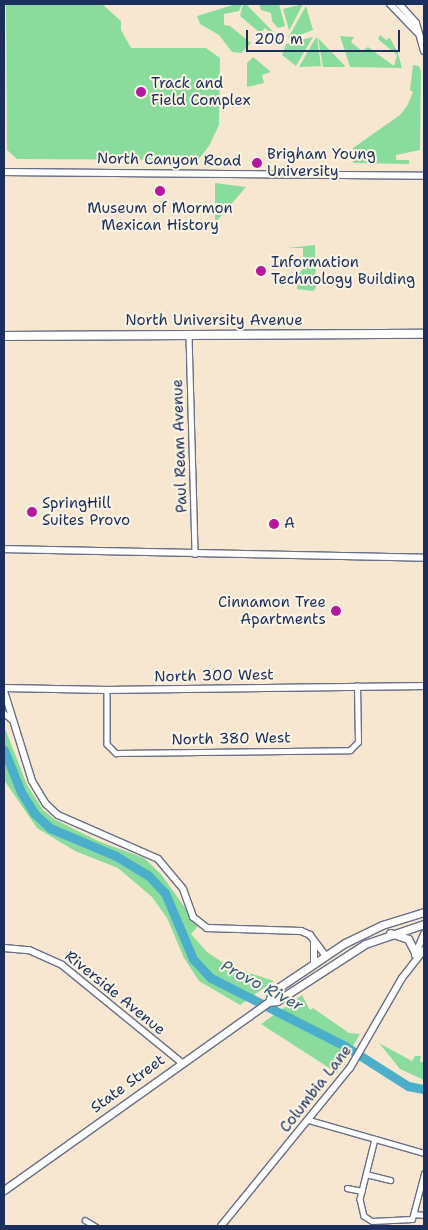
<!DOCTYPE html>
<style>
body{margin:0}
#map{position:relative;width:428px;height:1230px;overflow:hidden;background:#f8e7d0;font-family:"Shantell Sans",sans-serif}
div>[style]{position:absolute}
.green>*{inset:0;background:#8adc9d}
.river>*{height:9px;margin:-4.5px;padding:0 4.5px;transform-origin:4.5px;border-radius:4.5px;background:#4baeca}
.roads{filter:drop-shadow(1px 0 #686f86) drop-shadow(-1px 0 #686f86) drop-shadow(0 1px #686f86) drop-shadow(0 -1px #686f86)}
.street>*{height:4.5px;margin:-2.25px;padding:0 2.25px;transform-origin:2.25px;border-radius:2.25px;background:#fff}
.secondary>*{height:6px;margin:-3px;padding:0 3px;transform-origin:3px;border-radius:3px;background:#fff}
.primary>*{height:7px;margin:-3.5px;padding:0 3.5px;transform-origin:3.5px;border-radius:3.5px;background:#fff}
.highway>*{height:8px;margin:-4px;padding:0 4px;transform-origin:4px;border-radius:4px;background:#fff}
.dots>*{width:14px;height:14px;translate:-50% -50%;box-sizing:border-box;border:2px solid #fcf5e5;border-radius:50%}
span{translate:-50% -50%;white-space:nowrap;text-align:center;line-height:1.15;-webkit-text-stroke:4px #fcf5e5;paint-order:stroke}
.poi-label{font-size:15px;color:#1b2f5e}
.left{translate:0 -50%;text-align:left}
.right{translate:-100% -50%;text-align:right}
.street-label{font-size:15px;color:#1b2f5e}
.water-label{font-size:16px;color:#2c5b84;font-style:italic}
.frame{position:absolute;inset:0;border:5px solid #1b2f5e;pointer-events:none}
.scale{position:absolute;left:246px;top:30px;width:154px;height:22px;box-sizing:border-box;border:2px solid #1b2f5e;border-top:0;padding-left:6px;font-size:15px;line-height:18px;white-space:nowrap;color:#1b2f5e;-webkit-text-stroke:4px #fcf5e5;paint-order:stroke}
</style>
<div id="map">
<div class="green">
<i style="clip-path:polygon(6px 4px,102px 4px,121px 21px,121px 30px,131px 48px,206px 48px,220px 58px,219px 125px,209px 146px,198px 160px,17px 159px,7px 150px)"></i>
<i style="clip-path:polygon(236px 4px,242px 4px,239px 11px,224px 14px,224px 25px,230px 26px,251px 43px,241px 53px,232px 52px,219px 35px,200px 24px,197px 16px)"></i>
<i style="clip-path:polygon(243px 4px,246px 4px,283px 42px,271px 45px,276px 38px,265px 28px,260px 33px,240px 16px)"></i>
<i style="clip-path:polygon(259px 4px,279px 4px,285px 26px,278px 28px,272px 21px,271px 13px,261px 10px)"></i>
<i style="clip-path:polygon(303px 4px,290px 29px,289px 30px,283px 9px)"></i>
<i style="clip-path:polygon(306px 6px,313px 30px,290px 39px,288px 38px)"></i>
<i style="clip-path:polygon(380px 35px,386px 40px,390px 38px,398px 53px,402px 68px,350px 67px,340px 36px,354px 37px,351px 42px,362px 51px,368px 47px,394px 66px,397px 55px,378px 39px)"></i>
<i style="clip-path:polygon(313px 37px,296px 66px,282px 55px,286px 44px)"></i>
<i style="clip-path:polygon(317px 37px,321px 66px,299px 67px,315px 39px)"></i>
<i style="clip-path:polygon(318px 38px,345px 66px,345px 67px,323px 67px)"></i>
<i style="clip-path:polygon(253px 57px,271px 72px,262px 75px,264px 83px,247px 87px,247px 63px)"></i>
<i style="clip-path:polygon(413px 65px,419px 66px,421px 71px,420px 150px,396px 155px,396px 160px,409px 160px,409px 164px,353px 163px,353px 148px,400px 115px,407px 106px,413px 92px,410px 90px)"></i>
<i style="clip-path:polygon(215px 183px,246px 187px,215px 223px)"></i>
<i style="clip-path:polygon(315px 245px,316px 288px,313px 291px,297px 289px,297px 276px,303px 269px,303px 248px,287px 248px)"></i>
<i style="clip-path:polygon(4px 726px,27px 785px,43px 810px,54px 819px,98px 841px,144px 858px,161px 874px,198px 926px,191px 934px,207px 952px,228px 966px,274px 981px,240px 1005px,199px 981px,184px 958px,167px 918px,152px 897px,118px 868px,75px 851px,37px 828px,4px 780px)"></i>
<i style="clip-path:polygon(302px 995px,310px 1010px,313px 1008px,349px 1033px,360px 1034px,337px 1073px,261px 1024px)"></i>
<i style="clip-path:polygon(379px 1043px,412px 1061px,415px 1056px,421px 1056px,420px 1062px,424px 1062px,424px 1080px,400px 1069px)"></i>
</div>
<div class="river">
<i style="left:4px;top:750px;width:45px;rotate:68deg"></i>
<i style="left:21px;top:792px;width:26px;rotate:58deg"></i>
<i style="left:35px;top:814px;width:21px;rotate:43deg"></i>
<i style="left:50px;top:828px;width:72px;rotate:23deg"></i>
<i style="left:116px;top:856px;width:37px;rotate:31deg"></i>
<i style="left:148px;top:875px;width:25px;rotate:47deg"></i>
<i style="left:165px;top:893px;width:72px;rotate:67deg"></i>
<i style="left:193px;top:959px;width:26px;rotate:47deg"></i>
<i style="left:211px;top:978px;width:150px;rotate:26.9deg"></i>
<i style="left:345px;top:1046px;width:75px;rotate:32.4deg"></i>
<i style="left:408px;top:1086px;width:16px;rotate:11deg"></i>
</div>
<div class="roads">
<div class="street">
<i style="left:189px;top:336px;width:218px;rotate:88.4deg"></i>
<i style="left:107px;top:690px;width:54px;rotate:90deg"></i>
<i style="left:107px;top:744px;width:13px;rotate:45deg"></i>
<i style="left:116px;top:753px;width:234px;rotate:-0.7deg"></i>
<i style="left:350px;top:750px;width:11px;rotate:-45deg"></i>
<i style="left:358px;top:742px;width:56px;rotate:-91deg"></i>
<i style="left:4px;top:713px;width:9px;rotate:41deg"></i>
<i style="left:309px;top:1120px;width:120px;rotate:16deg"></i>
<i style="left:375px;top:1139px;width:62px;rotate:104deg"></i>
<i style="left:360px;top:1199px;width:17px;rotate:77deg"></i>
<i style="left:364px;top:1216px;width:9px;rotate:32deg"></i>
<i style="left:372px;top:1221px;width:40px;rotate:-2.9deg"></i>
<i style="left:412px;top:1219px;width:47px;rotate:-75.1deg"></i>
<i style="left:366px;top:1174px;width:25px;rotate:14deg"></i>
<i style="left:347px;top:1188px;width:15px;rotate:11deg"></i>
<i style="left:414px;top:1214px;width:10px;rotate:6deg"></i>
<i style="left:85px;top:1220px;width:12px;rotate:31deg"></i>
</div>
<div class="secondary">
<i style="left:390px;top:4px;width:39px;rotate:46deg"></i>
<i style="left:399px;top:4px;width:25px;rotate:48deg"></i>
<i style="left:416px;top:23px;width:29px;rotate:74deg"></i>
<i style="left:4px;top:172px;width:420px;rotate:0.5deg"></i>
<i style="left:4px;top:549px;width:420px;rotate:1.2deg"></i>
<i style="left:4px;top:688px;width:103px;rotate:1.1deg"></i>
<i style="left:107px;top:690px;width:317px;rotate:-0.7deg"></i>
<i style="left:4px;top:691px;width:94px;rotate:72.7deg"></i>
<i style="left:32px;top:781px;width:27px;rotate:59deg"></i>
<i style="left:46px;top:804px;width:16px;rotate:43deg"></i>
<i style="left:58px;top:815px;width:109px;rotate:23.7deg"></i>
<i style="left:158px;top:859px;width:39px;rotate:50deg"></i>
<i style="left:183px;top:889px;width:30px;rotate:70deg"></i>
<i style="left:193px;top:917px;width:18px;rotate:38deg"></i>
<i style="left:207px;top:928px;width:94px;rotate:1.8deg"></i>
<i style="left:301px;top:931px;width:10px;rotate:24deg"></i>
<i style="left:310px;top:935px;width:25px;rotate:53deg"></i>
<i style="left:4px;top:948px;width:25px;rotate:5deg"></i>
<i style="left:29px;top:950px;width:36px;rotate:24deg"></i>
<i style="left:62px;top:965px;width:155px;rotate:39.2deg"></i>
<i style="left:415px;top:955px;width:23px;rotate:-67deg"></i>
<i style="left:314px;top:963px;width:21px;rotate:-90deg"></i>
<i style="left:221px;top:1226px;width:204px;rotate:-50.8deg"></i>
<i style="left:350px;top:1068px;width:104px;rotate:-60deg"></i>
<i style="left:402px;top:978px;width:36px;rotate:-52deg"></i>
</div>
<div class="primary">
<i style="left:390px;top:933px;width:19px;rotate:18deg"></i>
<i style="left:408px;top:939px;width:15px;rotate:62deg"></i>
<i style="left:269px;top:1002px;width:10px;rotate:-73deg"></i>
<i style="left:272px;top:992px;width:88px;rotate:-33.9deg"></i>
<i style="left:345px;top:943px;width:41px;rotate:-25.9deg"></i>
<i style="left:382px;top:925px;width:44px;rotate:-17.2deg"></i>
<i style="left:4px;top:1190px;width:325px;rotate:-35.4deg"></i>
<i style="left:269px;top:1002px;width:8px;rotate:-7deg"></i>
<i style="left:277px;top:1001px;width:105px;rotate:-32.9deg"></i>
<i style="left:365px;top:944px;width:62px;rotate:-18.7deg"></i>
</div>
<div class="highway">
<i style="left:4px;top:336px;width:420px;rotate:-0.3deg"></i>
</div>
</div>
<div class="dots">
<i style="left:141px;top:92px;background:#b5179e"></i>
<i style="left:257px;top:163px;background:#b5179e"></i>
<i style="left:160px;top:191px;background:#b5179e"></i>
<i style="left:261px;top:271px;background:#b5179e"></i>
<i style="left:32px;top:512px;background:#b5179e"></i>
<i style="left:274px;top:524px;background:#b5179e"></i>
<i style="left:336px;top:611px;background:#b5179e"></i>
</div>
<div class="poi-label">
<span class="left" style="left:151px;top:92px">Track and<br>Field Complex</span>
<span class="left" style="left:267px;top:163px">Brigham Young<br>University</span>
<span style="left:160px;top:217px">Museum of Mormon<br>Mexican History</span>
<span class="left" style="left:271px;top:271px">Information<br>Technology Building</span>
<span class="left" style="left:42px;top:512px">SpringHill<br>Suites Provo</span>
<span class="left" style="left:284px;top:524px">A</span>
<span class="right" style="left:326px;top:611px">Cinnamon Tree<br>Apartments</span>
</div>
<div class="street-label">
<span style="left:169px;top:160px;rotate:1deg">North Canyon Road</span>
<span style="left:214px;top:321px">North University Avenue</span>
<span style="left:180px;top:446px;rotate:-92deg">Paul Ream Avenue</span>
<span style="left:214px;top:676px;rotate:-1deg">North 300 West</span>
<span style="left:231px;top:739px;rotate:-1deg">North 380 West</span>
<span style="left:115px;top:993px;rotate:39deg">Riverside Avenue</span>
<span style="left:128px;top:1084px;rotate:-36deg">State Street</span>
<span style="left:316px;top:1089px;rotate:-52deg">Columbia Lane</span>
</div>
<div class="water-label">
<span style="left:262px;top:986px;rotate:28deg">Provo River</span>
</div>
<div class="frame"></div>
<div class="scale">200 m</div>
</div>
